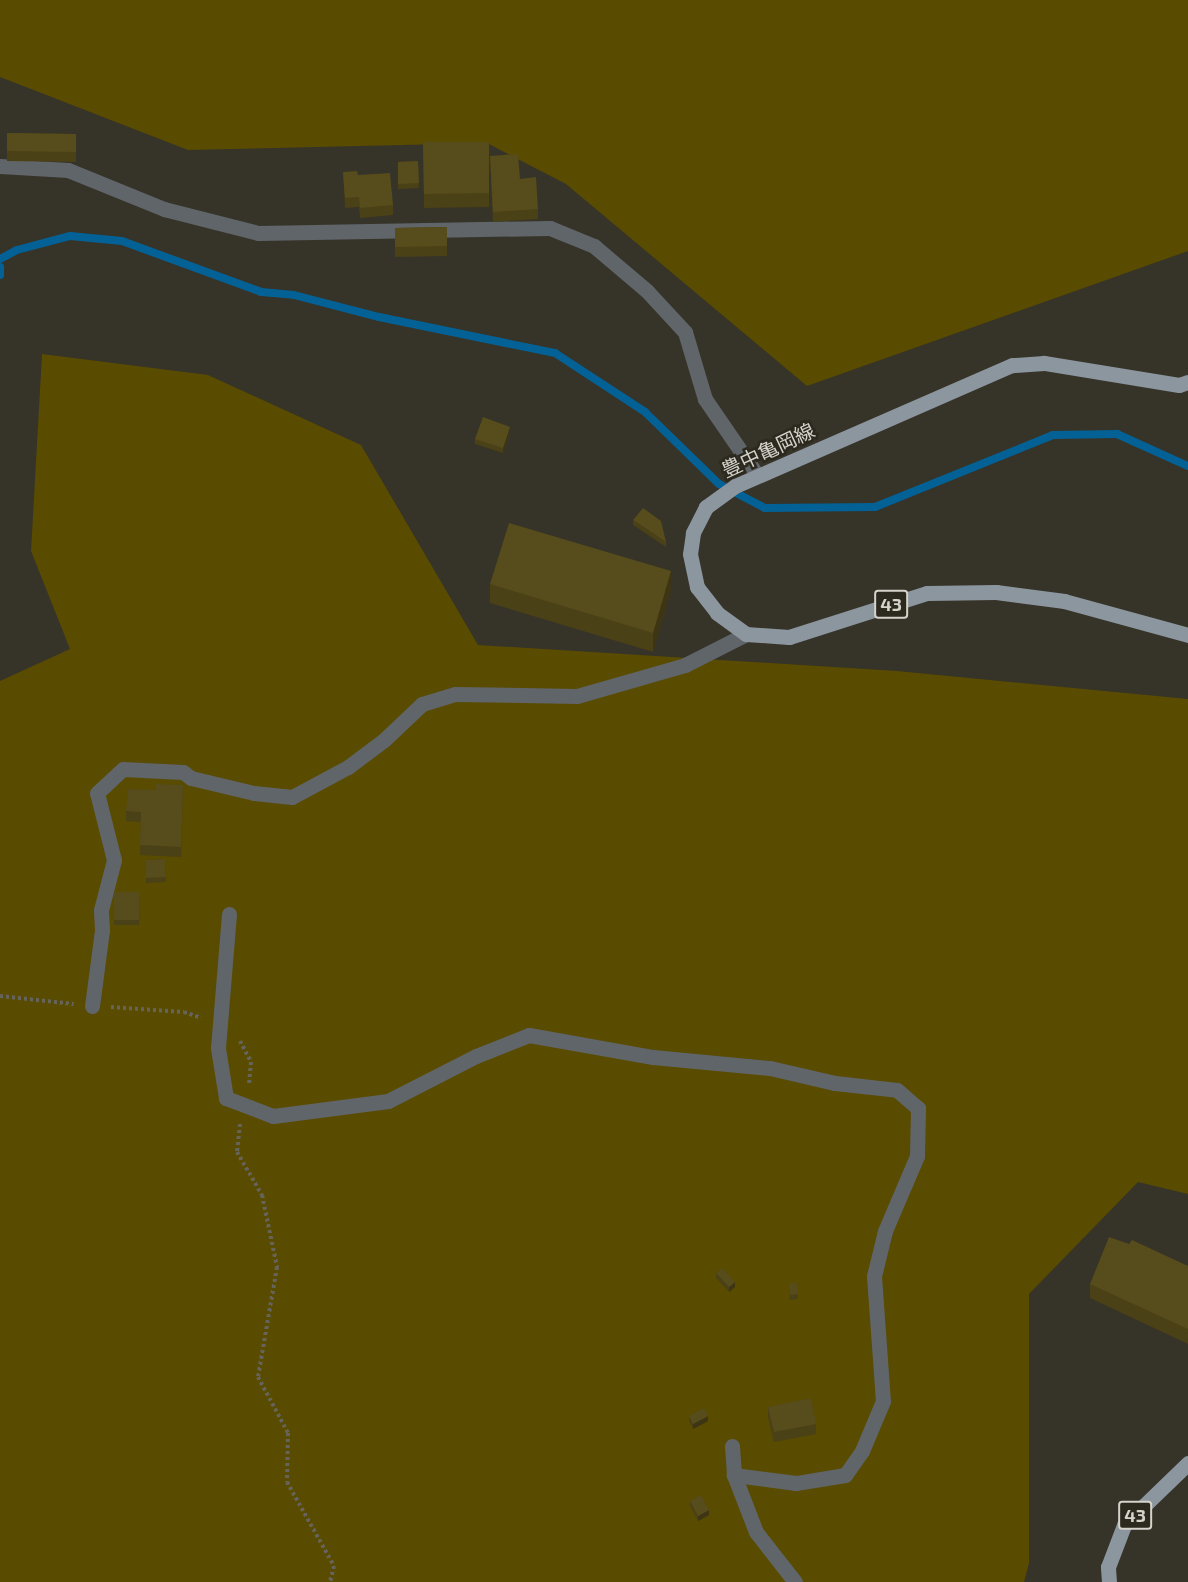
<!DOCTYPE html>
<meta charset="utf-8">
<style>
body{margin:0}
#map{position:relative;width:1188px;height:1582px;overflow:hidden;background:#363328;font-family:"Exo 2","Noto Sans JP",sans-serif}
div>[style]{position:absolute}
.green>*{inset:0;background:#594b00}
.stream>*{height:8px;margin:-4px;padding:0 4px;transform-origin:4px;border-radius:4px;background:#046196}
.path>*{height:4px;margin-top:-2px;transform-origin:0;background:repeating-linear-gradient(90deg,#66635a 0 3px,transparent 0 6px)}
.street>*{height:15px;margin:-7.5px;padding:0 7.5px;transform-origin:7.5px;border-radius:7.5px;background:#60656a}
.primary>*{height:15px;margin:-7.5px;padding:0 7.5px;transform-origin:7.5px;border-radius:7.5px;background:#8c969f}
.wall>*{inset:0;background:#4b4117}
.shaded-wall>*{inset:0;background:#3d3513}
.building>*{inset:0;background:#574c1b}
span{translate:-50% -50%;white-space:nowrap;text-align:center;line-height:1.15;-webkit-text-stroke:5px #2c291e;paint-order:stroke}
.shield-label span{padding:2px 4px;background:#2c291e;border:2px solid;border-radius:4px;-webkit-text-stroke-width:0}
.shield-label{font-size:18px;color:#d5d3cc;font-weight:700}
.street-label{font-size:20px;color:#d5d3cc}
</style>
<div id="map">
<div class="green">
<i style="clip-path:polygon(0 0,1188px 0,1188px 251px,807px 386px,566px 184px,487px 143px,188px 150px,0 77px)"></i>
<i style="clip-path:polygon(42px 354px,208px 375px,361px 445px,478px 645px,897px 671px,1188px 699px,1188px 1194px,1138px 1182px,1029px 1294px,1029px 1563px,1024px 1582px,0 1582px,0 681px,70px 649px,31px 551px)"></i>
</div>
<div class="stream">
<i style="left:0;top:259px;width:19px;rotate:-28deg"></i>
<i style="left:17px;top:250px;width:55px;rotate:-14.8deg"></i>
<i style="left:70px;top:236px;width:52px;rotate:5.5deg"></i>
<i style="left:122px;top:241px;width:148px;rotate:20.1deg"></i>
<i style="left:261px;top:292px;width:33px;rotate:5deg"></i>
<i style="left:294px;top:295px;width:88px;rotate:14.5deg"></i>
<i style="left:379px;top:317px;width:180px;rotate:11.6deg"></i>
<i style="left:555px;top:353px;width:108px;rotate:33.2deg"></i>
<i style="left:645px;top:412px;width:103px;rotate:44.2deg"></i>
<i style="left:719px;top:484px;width:52px;rotate:27.6deg"></i>
<i style="left:765px;top:508px;width:110px;rotate:-0.5deg"></i>
<i style="left:875px;top:507px;width:192px;rotate:-22deg"></i>
<i style="left:1053px;top:435px;width:64px;rotate:-0.9deg"></i>
<i style="left:1117px;top:434px;width:78px;rotate:24.3deg"></i>
<i style="left:0;top:267px;width:8px;rotate:90deg"></i>
</div>
<div class="path">
<i style="left:0;top:996px;width:74px;rotate:6.2deg"></i>
<i style="left:111px;top:1007px;width:73px;rotate:3.9deg"></i>
<i style="left:184px;top:1012px;width:18px;rotate:19deg"></i>
<i style="left:240px;top:1041px;width:24px;rotate:62deg"></i>
<i style="left:251px;top:1062px;width:23px;rotate:95deg"></i>
<i style="left:240px;top:1124px;width:28px;rotate:96deg"></i>
<i style="left:237px;top:1152px;width:50px;rotate:59.8deg"></i>
<i style="left:262px;top:1195px;width:74px;rotate:78.2deg"></i>
<i style="left:277px;top:1267px;width:112px;rotate:99.8deg"></i>
<i style="left:258px;top:1377px;width:64px;rotate:61.8deg"></i>
<i style="left:288px;top:1433px;width:49px;rotate:91.2deg"></i>
<i style="left:287px;top:1482px;width:96px;rotate:60.8deg"></i>
<i style="left:334px;top:1566px;width:16px;rotate:104deg"></i>
</div>
<div class="street">
<i style="left:0;top:166px;width:68px;rotate:3.4deg"></i>
<i style="left:68px;top:170px;width:104px;rotate:22.1deg"></i>
<i style="left:164px;top:209px;width:97px;rotate:14.3deg"></i>
<i style="left:258px;top:233px;width:292px;rotate:-1deg"></i>
<i style="left:550px;top:228px;width:48px;rotate:22.2deg"></i>
<i style="left:594px;top:246px;width:70px;rotate:40.3deg"></i>
<i style="left:647px;top:291px;width:56px;rotate:47.2deg"></i>
<i style="left:685px;top:332px;width:70px;rotate:73.4deg"></i>
<i style="left:705px;top:399px;width:93px;rotate:55.5deg"></i>
<i style="left:229px;top:914px;width:134px;rotate:94.7deg"></i>
<i style="left:218px;top:1048px;width:51px;rotate:80.9deg"></i>
<i style="left:226px;top:1098px;width:50px;rotate:21deg"></i>
<i style="left:273px;top:1116px;width:116px;rotate:-7.4deg"></i>
<i style="left:388px;top:1101px;width:99px;rotate:-27.1deg"></i>
<i style="left:476px;top:1056px;width:57px;rotate:-21.6deg"></i>
<i style="left:529px;top:1035px;width:126px;rotate:10.1deg"></i>
<i style="left:653px;top:1057px;width:118px;rotate:5.4deg"></i>
<i style="left:770px;top:1068px;width:67px;rotate:13deg"></i>
<i style="left:835px;top:1083px;width:62px;rotate:6.4deg"></i>
<i style="left:897px;top:1090px;width:28px;rotate:41deg"></i>
<i style="left:918px;top:1108px;width:48px;rotate:91.2deg"></i>
<i style="left:917px;top:1156px;width:82px;rotate:113.1deg"></i>
<i style="left:885px;top:1231px;width:46px;rotate:103.7deg"></i>
<i style="left:874px;top:1276px;width:125px;rotate:85.9deg"></i>
<i style="left:883px;top:1401px;width:54px;rotate:112.8deg"></i>
<i style="left:862px;top:1451px;width:29px;rotate:125deg"></i>
<i style="left:845px;top:1475px;width:50px;rotate:170.7deg"></i>
<i style="left:796px;top:1483px;width:63px;rotate:-172.6deg"></i>
<i style="left:92px;top:1006px;width:77px;rotate:-82.5deg"></i>
<i style="left:102px;top:930px;width:20px;rotate:-93deg"></i>
<i style="left:101px;top:910px;width:52px;rotate:-75.4deg"></i>
<i style="left:114px;top:860px;width:69px;rotate:-104.2deg"></i>
<i style="left:97px;top:793px;width:35px;rotate:-43deg"></i>
<i style="left:123px;top:769px;width:60px;rotate:2.9deg"></i>
<i style="left:183px;top:772px;width:10px;rotate:37deg"></i>
<i style="left:191px;top:778px;width:65px;rotate:13.4deg"></i>
<i style="left:254px;top:793px;width:38px;rotate:6deg"></i>
<i style="left:292px;top:797px;width:64px;rotate:-28.2deg"></i>
<i style="left:348px;top:767px;width:45px;rotate:-36.9deg"></i>
<i style="left:384px;top:740px;width:52px;rotate:-43.5deg"></i>
<i style="left:422px;top:704px;width:34px;rotate:-17deg"></i>
<i style="left:455px;top:694px;width:122px;rotate:0.9deg"></i>
<i style="left:577px;top:696px;width:112px;rotate:-16deg"></i>
<i style="left:685px;top:665px;width:68px;rotate:-26.9deg"></i>
<i style="left:732px;top:1446px;width:29px;rotate:86deg"></i>
<i style="left:734px;top:1475px;width:61px;rotate:68.9deg"></i>
<i style="left:756px;top:1532px;width:63px;rotate:52deg"></i>
</div>
<div class="primary">
<i style="left:1188px;top:382px;width:9px;rotate:162deg"></i>
<i style="left:1179px;top:385px;width:137px;rotate:-170.7deg"></i>
<i style="left:1044px;top:363px;width:32px;rotate:176deg"></i>
<i style="left:1012px;top:365px;width:302px;rotate:156.4deg"></i>
<i style="left:735px;top:486px;width:36px;rotate:144deg"></i>
<i style="left:706px;top:507px;width:29px;rotate:117deg"></i>
<i style="left:693px;top:533px;width:21px;rotate:98deg"></i>
<i style="left:690px;top:554px;width:34px;rotate:78deg"></i>
<i style="left:697px;top:587px;width:33px;rotate:52deg"></i>
<i style="left:717px;top:613px;width:36px;rotate:36deg"></i>
<i style="left:746px;top:634px;width:43px;rotate:4deg"></i>
<i style="left:789px;top:637px;width:145px;rotate:-17.7deg"></i>
<i style="left:927px;top:593px;width:69px;rotate:-0.8deg"></i>
<i style="left:996px;top:592px;width:69px;rotate:7.5deg"></i>
<i style="left:1064px;top:601px;width:129px;rotate:15.3deg"></i>
<i style="left:1109px;top:1582px;width:15px;rotate:-94deg"></i>
<i style="left:1108px;top:1567px;width:45px;rotate:-69.1deg"></i>
<i style="left:1124px;top:1525px;width:89px;rotate:-44.1deg"></i>
</div>
<div class="wall">
<i style="clip-path:polygon(7px 133px,76px 134px,76px 162px,7px 161px)"></i>
<i style="clip-path:polygon(423px 142px,489px 142px,489px 207px,424px 208px)"></i>
<i style="clip-path:polygon(490px 156px,520px 179px,538px 209px,538px 219px,493px 222px)"></i>
<i style="clip-path:polygon(418px 161px,419px 188px,398px 189px,398px 162px)"></i>
<i style="clip-path:polygon(343px 172px,358px 175px,393px 205px,393px 215px,360px 218px,359px 207px,345px 208px)"></i>
<i style="clip-path:polygon(447px 227px,447px 256px,395px 257px,395px 228px)"></i>
<i style="clip-path:polygon(510px 432px,503px 453px,475px 444px,475px 439px)"></i>
<i style="clip-path:polygon(633px 520px,666px 542px,666px 547px,633px 525px)"></i>
<i style="clip-path:polygon(490px 584px,671px 590px,653px 652px,490px 603px)"></i>
<i style="clip-path:polygon(183px 785px,181px 857px,140px 855px,141px 822px,126px 821px,126px 811px,156px 790px)"></i>
<i style="clip-path:polygon(165px 859px,166px 882px,146px 883px,146px 860px)"></i>
<i style="clip-path:polygon(114px 892px,140px 892px,139px 925px,114px 925px)"></i>
<i style="clip-path:polygon(1129px 1244px,1188px 1266px,1188px 1344px,1090px 1298px,1090px 1284px)"></i>
<i style="clip-path:polygon(716px 1273px,735px 1287px,729px 1292px,716px 1278px)"></i>
<i style="clip-path:polygon(789px 1283px,797px 1283px,798px 1299px,790px 1300px)"></i>
<i style="clip-path:polygon(768px 1407px,816px 1424px,816px 1434px,774px 1442px,768px 1417px)"></i>
<i style="clip-path:polygon(689px 1416px,708px 1421px,693px 1429px,689px 1421px)"></i>
<i style="clip-path:polygon(690px 1501px,709px 1515px,698px 1521px,690px 1506px)"></i>
</div>
<div class="shaded-wall">
<i style="clip-path:polygon(510px 427px,510px 432px,503px 453px,503px 448px)"></i>
<i style="clip-path:polygon(671px 571px,671px 590px,653px 652px,653px 633px)"></i>
<i style="clip-path:polygon(735px 1282px,735px 1287px,729px 1292px,729px 1287px)"></i>
<i style="clip-path:polygon(708px 1416px,708px 1421px,693px 1429px,693px 1424px)"></i>
<i style="clip-path:polygon(709px 1510px,709px 1515px,698px 1521px,698px 1516px)"></i>
</div>
<div class="building">
<i style="clip-path:polygon(7px 133px,76px 134px,76px 152px,7px 151px)"></i>
<i style="clip-path:polygon(423px 142px,489px 142px,489px 193px,424px 194px)"></i>
<i style="clip-path:polygon(518px 154px,520px 179px,536px 177px,538px 209px,493px 212px,490px 156px)"></i>
<i style="clip-path:polygon(418px 161px,419px 183px,398px 184px,398px 162px)"></i>
<i style="clip-path:polygon(357px 171px,358px 175px,390px 173px,393px 205px,360px 208px,359px 197px,345px 198px,343px 172px)"></i>
<i style="clip-path:polygon(447px 227px,447px 246px,395px 247px,395px 228px)"></i>
<i style="clip-path:polygon(483px 417px,510px 427px,503px 448px,475px 439px)"></i>
<i style="clip-path:polygon(643px 508px,661px 521px,666px 542px,633px 520px)"></i>
<i style="clip-path:polygon(509px 523px,671px 571px,653px 633px,490px 584px)"></i>
<i style="clip-path:polygon(156px 784px,183px 785px,181px 847px,140px 845px,141px 812px,126px 811px,128px 789px,156px 790px)"></i>
<i style="clip-path:polygon(165px 859px,166px 877px,146px 878px,146px 860px)"></i>
<i style="clip-path:polygon(114px 892px,140px 892px,139px 920px,114px 920px)"></i>
<i style="clip-path:polygon(1109px 1237px,1129px 1244px,1132px 1240px,1188px 1266px,1188px 1329px,1090px 1284px)"></i>
<i style="clip-path:polygon(722px 1268px,735px 1282px,729px 1287px,716px 1273px)"></i>
<i style="clip-path:polygon(789px 1283px,797px 1283px,798px 1294px,790px 1295px)"></i>
<i style="clip-path:polygon(811px 1398px,816px 1424px,774px 1432px,768px 1407px)"></i>
<i style="clip-path:polygon(704px 1408px,708px 1416px,693px 1424px,689px 1416px)"></i>
<i style="clip-path:polygon(701px 1495px,709px 1510px,698px 1516px,690px 1501px)"></i>
</div>
<div class="shield-label">
<span style="left:891px;top:604px">43</span>
<span style="left:1135px;top:1515px">43</span>
</div>
<div class="street-label">
<span style="left:768px;top:450px;rotate:-25deg">豊中亀岡線</span>
</div>
</div>
